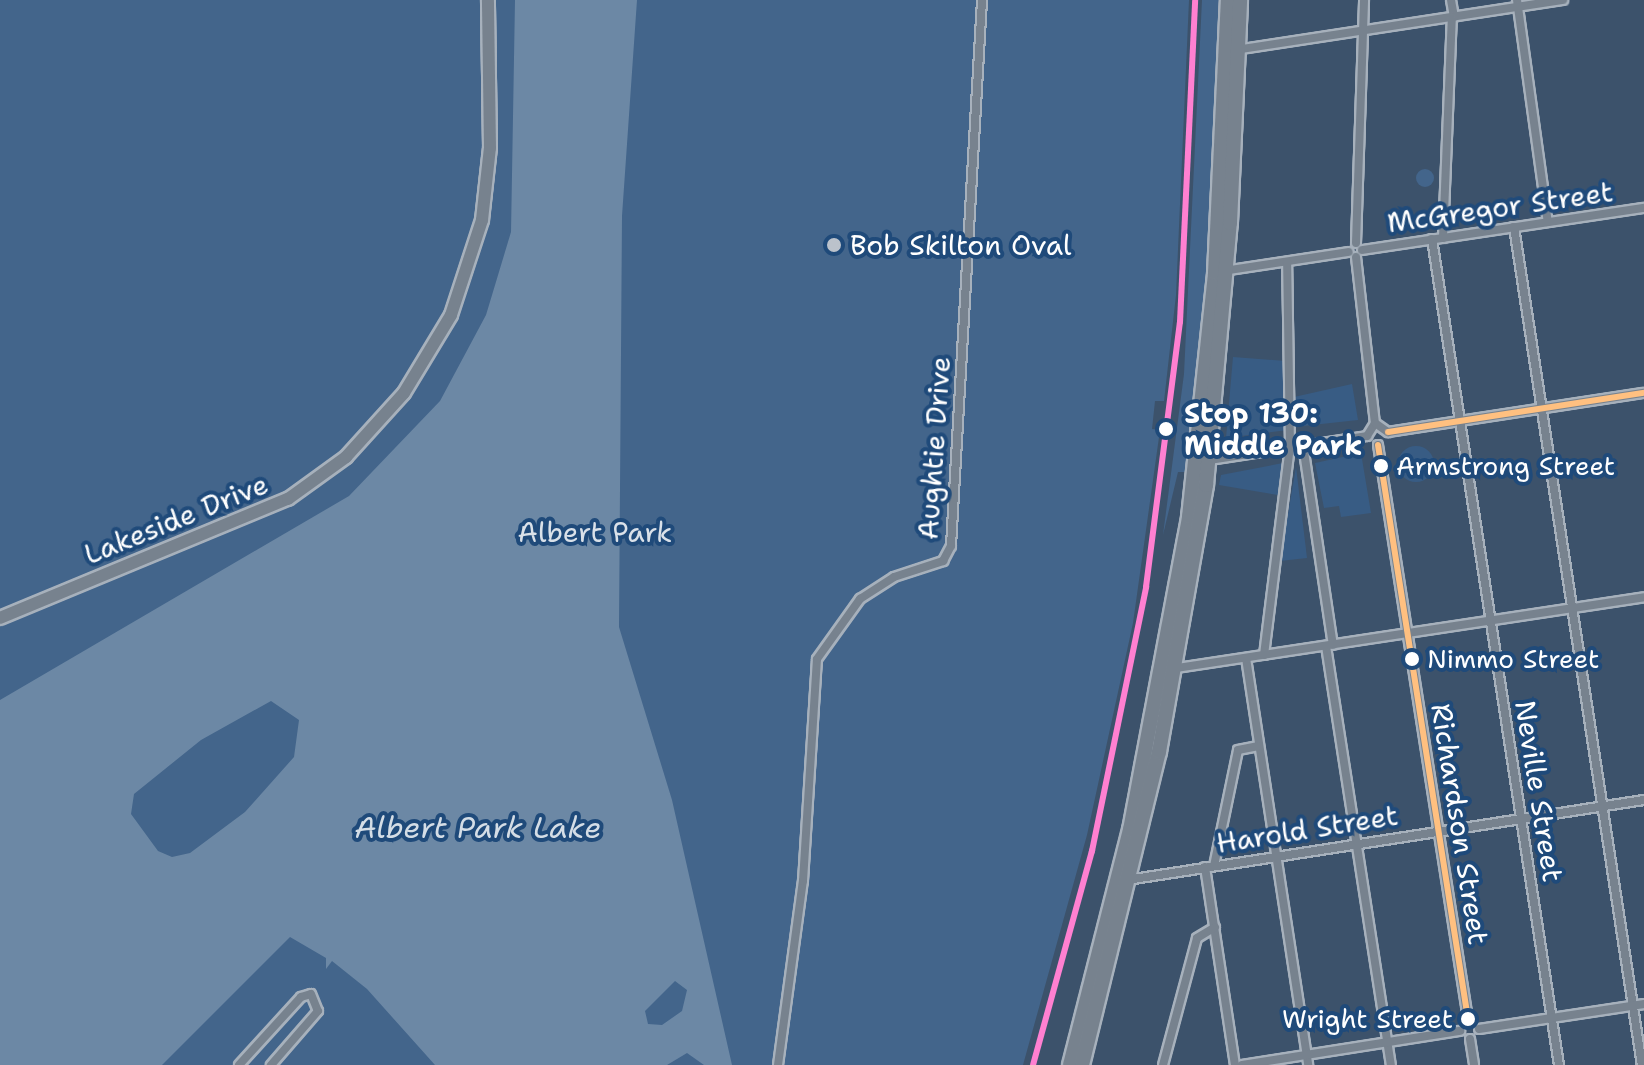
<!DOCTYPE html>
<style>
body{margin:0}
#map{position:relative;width:1644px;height:1065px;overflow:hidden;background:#3c526b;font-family:"Shantell Sans",sans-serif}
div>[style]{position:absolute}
.built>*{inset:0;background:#385c84}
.round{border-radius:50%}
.green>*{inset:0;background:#43658b}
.water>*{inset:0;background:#6c88a5}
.roads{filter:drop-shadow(2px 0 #a7b1bc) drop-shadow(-2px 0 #a7b1bc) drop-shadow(0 2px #a7b1bc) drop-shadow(0 -2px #a7b1bc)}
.street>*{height:8px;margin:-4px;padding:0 4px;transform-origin:4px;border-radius:4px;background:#77828e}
.secondary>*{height:12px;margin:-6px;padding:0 6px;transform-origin:6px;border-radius:6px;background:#77828e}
.primary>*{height:14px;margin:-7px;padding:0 7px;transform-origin:7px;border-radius:7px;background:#77828e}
.bus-1>*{height:6px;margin:-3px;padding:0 3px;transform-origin:3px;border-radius:3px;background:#ffc080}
.tram-1>*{height:6px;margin:-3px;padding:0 3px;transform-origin:3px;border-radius:3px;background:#ff80d1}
.dots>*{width:22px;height:22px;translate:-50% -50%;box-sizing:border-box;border:4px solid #1f4a7a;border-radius:50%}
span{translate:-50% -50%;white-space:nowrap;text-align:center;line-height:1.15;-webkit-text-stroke:8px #1f4a7a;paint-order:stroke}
.bus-label{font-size:26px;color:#fff}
.left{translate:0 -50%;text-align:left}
.right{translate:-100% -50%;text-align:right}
.street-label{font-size:28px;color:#fff}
.poi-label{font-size:28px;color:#fff}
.stop-label{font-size:28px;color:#fff;font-weight:700}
.park-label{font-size:28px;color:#dae1e9}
.water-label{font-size:30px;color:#d4dde6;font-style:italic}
</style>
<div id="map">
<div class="built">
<i style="clip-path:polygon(1233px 357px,1286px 361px,1288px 430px,1226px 438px)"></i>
<i style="clip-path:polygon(1352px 384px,1358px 420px,1294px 427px,1294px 397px)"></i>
<i class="round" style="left:1398px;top:446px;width:36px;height:36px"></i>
<i style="clip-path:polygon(1361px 453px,1371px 513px,1341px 517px,1339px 506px,1324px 508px,1315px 463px)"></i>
<i style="clip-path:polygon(1283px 463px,1278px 495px,1219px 485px,1221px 475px)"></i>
<i style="clip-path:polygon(1296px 467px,1307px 558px,1280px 561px)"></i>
</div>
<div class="green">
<i style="clip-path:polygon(0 0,1189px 0,1176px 295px,1164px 401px,1155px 401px,1152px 429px,1160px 430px,1133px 623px,1087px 835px,1023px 1065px,0 1065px)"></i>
<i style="clip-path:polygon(1202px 0,1219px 0,1206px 289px,1185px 472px,1178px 472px,1163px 535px,1184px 374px)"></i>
<i class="round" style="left:1416px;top:169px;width:18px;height:18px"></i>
</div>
<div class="water">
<i style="clip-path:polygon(evenodd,515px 0,637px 0,622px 216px,619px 627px,672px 800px,732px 1065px,704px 1065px,687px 1053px,667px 1065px,435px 1065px,367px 989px,332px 961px,326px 969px,326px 958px,290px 937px,162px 1065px,0 1065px,0 700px,349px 496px,440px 401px,486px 315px,511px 232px,515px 0,271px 701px,299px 720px,294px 757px,245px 812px,190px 853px,172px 857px,158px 851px,131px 814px,134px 794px,201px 740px,271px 701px,515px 0,675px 981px,687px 990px,682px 1011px,662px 1025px,648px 1024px,645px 1011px,675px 981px)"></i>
</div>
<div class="roads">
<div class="street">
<i style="left:1451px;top:0;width:17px;rotate:80deg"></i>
<i style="left:1517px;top:0;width:224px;rotate:82.1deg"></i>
<i style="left:1235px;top:50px;width:332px;rotate:-8.7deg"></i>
<i style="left:1514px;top:227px;width:848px;rotate:81.32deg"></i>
<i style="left:1443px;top:238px;width:221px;rotate:-87.7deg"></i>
<i style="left:1432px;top:239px;width:836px;rotate:81.26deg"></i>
<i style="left:1356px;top:243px;width:243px;rotate:-88.1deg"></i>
<i style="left:1362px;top:250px;width:285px;rotate:-8.5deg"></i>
<i style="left:1356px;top:257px;width:167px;rotate:83.5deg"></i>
<i style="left:1223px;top:271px;width:127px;rotate:-8.6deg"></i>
<i style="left:1388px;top:432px;width:259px;rotate:-8.7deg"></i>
<i style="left:1367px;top:436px;width:15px;rotate:-58deg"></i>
<i style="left:1375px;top:423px;width:16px;rotate:35deg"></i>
<i style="left:1303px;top:445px;width:202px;rotate:81.5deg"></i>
<i style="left:1378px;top:445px;width:581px;rotate:81.09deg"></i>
<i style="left:1210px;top:460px;width:159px;rotate:-8.7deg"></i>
<i style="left:1326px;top:646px;width:424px;rotate:81.2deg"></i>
<i style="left:1264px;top:655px;width:211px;rotate:-82.9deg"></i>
<i style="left:1290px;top:446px;width:184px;rotate:-90.9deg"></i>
<i style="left:1246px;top:658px;width:412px;rotate:81.3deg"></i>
<i style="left:1170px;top:669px;width:479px;rotate:-8.6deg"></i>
<i style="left:1214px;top:866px;width:118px;rotate:-78.3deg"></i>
<i style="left:1238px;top:750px;width:21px;rotate:-11deg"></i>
<i style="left:1205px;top:867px;width:200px;rotate:81.4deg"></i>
<i style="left:1127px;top:880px;width:523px;rotate:-8.8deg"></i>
<i style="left:1479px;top:1029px;width:167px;rotate:-8.6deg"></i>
<i style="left:1470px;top:1039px;width:26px;rotate:81deg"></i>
<i style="left:239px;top:1065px;width:92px;rotate:-47.6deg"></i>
<i style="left:301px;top:997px;width:10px;rotate:-17deg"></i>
<i style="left:311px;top:994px;width:18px;rotate:68deg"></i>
<i style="left:318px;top:1011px;width:72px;rotate:131deg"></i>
<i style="left:778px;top:1065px;width:186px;rotate:-82.3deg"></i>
<i style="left:803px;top:881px;width:222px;rotate:-86.4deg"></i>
<i style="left:817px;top:659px;width:74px;rotate:-54.4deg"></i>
<i style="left:860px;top:599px;width:40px;rotate:-32.9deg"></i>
<i style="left:894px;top:577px;width:52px;rotate:-18.1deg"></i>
<i style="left:943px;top:561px;width:17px;rotate:-62deg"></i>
<i style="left:951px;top:546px;width:547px;rotate:-86.75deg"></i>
<i style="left:1163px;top:1065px;width:131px;rotate:-75deg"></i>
<i style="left:1197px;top:938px;width:21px;rotate:-31deg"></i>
<i style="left:1242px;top:1065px;width:221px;rotate:-8.9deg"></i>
</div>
<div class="secondary">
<i style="left:0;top:618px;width:312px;rotate:-22.5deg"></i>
<i style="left:288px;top:499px;width:72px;rotate:-35.9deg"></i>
<i style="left:346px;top:457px;width:86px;rotate:-47.8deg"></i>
<i style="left:404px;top:393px;width:91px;rotate:-58.9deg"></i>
<i style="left:451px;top:315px;width:100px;rotate:-71.9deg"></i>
<i style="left:482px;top:220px;width:72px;rotate:-83.7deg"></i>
<i style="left:490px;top:148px;width:148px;rotate:-90.8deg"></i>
</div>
<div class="primary">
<i style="left:1070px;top:1065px;width:243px;rotate:-75.7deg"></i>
<i style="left:1130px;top:830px;width:319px;rotate:-79.3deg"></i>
<i style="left:1189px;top:517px;width:245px;rotate:-83.9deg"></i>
<i style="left:1215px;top:273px;width:273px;rotate:-87.3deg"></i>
<i style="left:1082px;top:1065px;width:322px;rotate:-76.2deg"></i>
<i style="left:1159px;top:752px;width:271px;rotate:-80deg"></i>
<i style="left:1206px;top:485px;width:263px;rotate:-84.8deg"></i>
<i style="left:1230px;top:223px;width:223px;rotate:-87.4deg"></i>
</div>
</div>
<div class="bus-1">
<i style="left:1388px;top:432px;width:259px;rotate:-8.7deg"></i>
<i style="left:1378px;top:445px;width:581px;rotate:81.09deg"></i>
</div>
<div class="tram-1">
<i style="left:1033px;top:1065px;width:222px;rotate:-74.6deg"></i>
<i style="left:1092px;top:851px;width:269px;rotate:-78.4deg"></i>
<i style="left:1146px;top:587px;width:267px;rotate:-82.7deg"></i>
<i style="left:1180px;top:322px;width:322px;rotate:-87.3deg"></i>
</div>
<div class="dots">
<i style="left:834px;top:245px;background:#bbc2cb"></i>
<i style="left:1166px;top:429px;background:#fff"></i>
<i style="left:1381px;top:466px;background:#fff"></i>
<i style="left:1412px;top:659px;background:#fff"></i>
<i style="left:1468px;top:1019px;background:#fff"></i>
</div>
<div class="bus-label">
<span class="left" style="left:1396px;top:466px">Armstrong Street</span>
<span class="left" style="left:1427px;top:659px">Nimmo Street</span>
<span class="right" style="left:1453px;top:1019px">Wright Street</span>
</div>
<div class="street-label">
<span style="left:1500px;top:207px;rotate:-8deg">McGregor Street</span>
<span style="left:934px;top:448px;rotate:-86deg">Aughtie Drive</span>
<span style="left:176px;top:519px;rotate:-22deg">Lakeside Drive</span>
<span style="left:1539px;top:791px;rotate:81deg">Neville Street</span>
<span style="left:1460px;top:824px;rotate:81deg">Richardson Street</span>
<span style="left:1307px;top:829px;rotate:-9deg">Harold Street</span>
</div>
<div class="poi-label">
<span class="left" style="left:850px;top:245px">Bob Skilton Oval</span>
</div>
<div class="stop-label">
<span class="left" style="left:1184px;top:429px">Stop 130:<br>Middle Park</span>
</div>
<div class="park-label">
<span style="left:595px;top:532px">Albert Park</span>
</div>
<div class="water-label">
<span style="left:478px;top:828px">Albert Park Lake</span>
</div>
</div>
